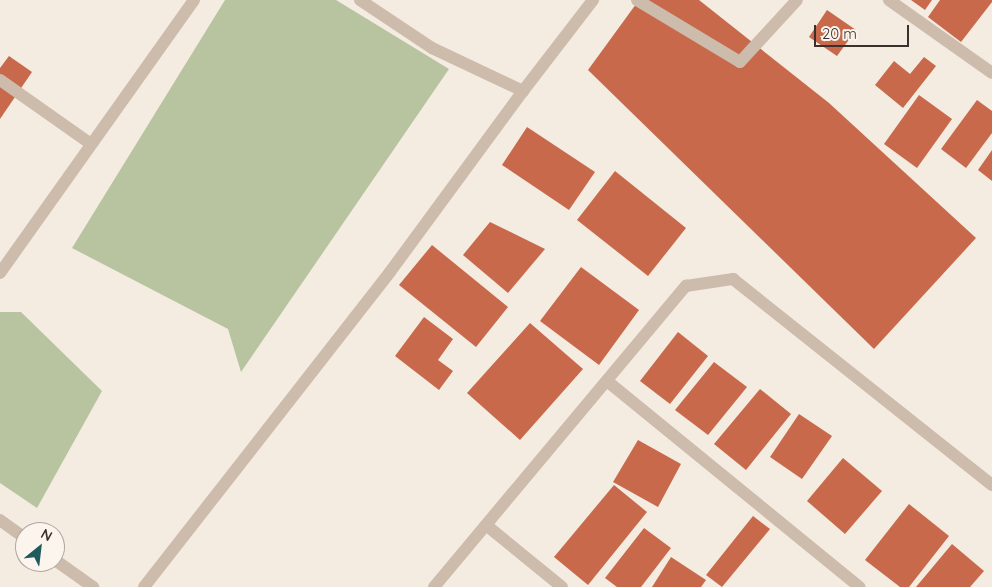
<!DOCTYPE html>
<style>
body{margin:0}
#map{position:relative;width:992px;height:587px;overflow:hidden;background:#f4ebe1;font-family:Quicksand,sans-serif}
div>[style]{position:absolute}
.green>*{inset:0;background:#b8c4a0}
.building>*{inset:0;background:#c8694b}
.minor>*{height:12px;margin:-6px;padding:0 6px;transform-origin:6px;border-radius:6px;background:#cdbbac}
span{translate:-50% -50%;white-space:nowrap;text-align:center;line-height:1.15;-webkit-text-stroke:4px #fbf5ee;paint-order:stroke}
.north{position:absolute;left:15px;top:522px;width:50px;height:50px;box-sizing:border-box;background:#fbf5ee;border:1px solid #aea6a0;border-radius:50%;rotate:29deg;font-size:14px;font-weight:700;line-height:20px;text-align:center;color:#3b302b}
.north::after{content:'';display:block;margin:auto;width:18px;height:22px;background:#1f5a5e;clip-path:polygon(50% 0,100% 100%,50% 72%,0 100%)}
.scale{position:absolute;left:814px;top:25px;width:95px;height:22px;box-sizing:border-box;border:2px solid #3b302b;border-top:0;padding-left:6px;font-size:15px;line-height:18px;white-space:nowrap;color:#3b302b;-webkit-text-stroke:4px #fbf5ee;paint-order:stroke}
</style>
<div id="map">
<div class="green">
<i style="clip-path:polygon(225px 0,336px 0,449px 69px,241px 372px,228px 329px,72px 248px)"></i>
<i style="clip-path:polygon(0 312px,21px 312px,102px 391px,37px 508px,0 483px)"></i>
</div>
<div class="building">
<i style="clip-path:polygon(639px 0,699px 0,829px 103px,976px 238px,874px 349px,588px 70px)"></i>
<i style="clip-path:polygon(911px 0,932px 0,925px 10px)"></i>
<i style="clip-path:polygon(940px 0,992px 0,992px 2px,961px 42px,928px 17px)"></i>
<i style="clip-path:polygon(827px 10px,856px 30px,837px 56px,809px 37px)"></i>
<i style="clip-path:polygon(9px 56px,32px 72px,0 119px,0 68px)"></i>
<i style="clip-path:polygon(924px 57px,936px 66px,903px 108px,875px 85px,894px 61px,910px 74px)"></i>
<i style="clip-path:polygon(919px 95px,952px 119px,917px 168px,884px 144px)"></i>
<i style="clip-path:polygon(977px 100px,992px 111px,992px 133px,966px 168px,941px 149px)"></i>
<i style="clip-path:polygon(527px 127px,595px 172px,569px 210px,502px 165px)"></i>
<i style="clip-path:polygon(992px 150px,992px 181px,978px 170px)"></i>
<i style="clip-path:polygon(615px 171px,686px 228px,648px 276px,577px 220px)"></i>
<i style="clip-path:polygon(490px 222px,545px 249px,508px 293px,463px 255px)"></i>
<i style="clip-path:polygon(432px 245px,508px 307px,476px 347px,399px 285px)"></i>
<i style="clip-path:polygon(581px 267px,639px 310px,599px 365px,540px 321px)"></i>
<i style="clip-path:polygon(424px 317px,453px 339px,438px 360px,453px 371px,439px 390px,395px 356px)"></i>
<i style="clip-path:polygon(530px 323px,583px 369px,520px 440px,467px 393px)"></i>
<i style="clip-path:polygon(678px 332px,708px 356px,670px 404px,640px 381px)"></i>
<i style="clip-path:polygon(714px 362px,747px 387px,708px 435px,675px 410px)"></i>
<i style="clip-path:polygon(760px 389px,791px 414px,746px 470px,714px 444px)"></i>
<i style="clip-path:polygon(799px 414px,832px 436px,802px 479px,770px 457px)"></i>
<i style="clip-path:polygon(638px 440px,681px 464px,658px 507px,613px 482px)"></i>
<i style="clip-path:polygon(843px 458px,882px 491px,845px 534px,807px 501px)"></i>
<i style="clip-path:polygon(614px 485px,647px 512px,588px 585px,554px 557px)"></i>
<i style="clip-path:polygon(909px 504px,949px 536px,909px 587px,900px 587px,865px 560px)"></i>
<i style="clip-path:polygon(753px 516px,770px 529px,722px 587px,706px 575px)"></i>
<i style="clip-path:polygon(644px 528px,671px 548px,641px 587px,617px 587px,605px 578px)"></i>
<i style="clip-path:polygon(952px 544px,984px 571px,970px 587px,916px 587px)"></i>
<i style="clip-path:polygon(671px 557px,706px 580px,701px 587px,652px 587px)"></i>
</div>
<div class="minor">
<i style="left:360px;top:0;width:87px;rotate:33.7deg"></i>
<i style="left:432px;top:48px;width:101px;rotate:25.3deg"></i>
<i style="left:637px;top:0;width:120px;rotate:31deg"></i>
<i style="left:740px;top:62px;width:84px;rotate:-47.4deg"></i>
<i style="left:889px;top:0;width:126px;rotate:35.3deg"></i>
<i style="left:0;top:80px;width:111px;rotate:35.1deg"></i>
<i style="left:0;top:273px;width:335px;rotate:-54.6deg"></i>
<i style="left:607px;top:381px;width:326px;rotate:39.2deg"></i>
<i style="left:0;top:520px;width:31px;rotate:36deg"></i>
<i style="left:486px;top:525px;width:98px;rotate:39.2deg"></i>
<i style="left:55px;top:560px;width:47px;rotate:35.4deg"></i>
<i style="left:144px;top:587px;width:400px;rotate:-52deg"></i>
<i style="left:390px;top:272px;width:225px;rotate:-53.7deg"></i>
<i style="left:523px;top:91px;width:115px;rotate:-52.4deg"></i>
<i style="left:434px;top:587px;width:393px;rotate:-50.1deg"></i>
<i style="left:686px;top:286px;width:48px;rotate:-8.5deg"></i>
<i style="left:733px;top:279px;width:331px;rotate:38.5deg"></i>
</div>
<div class="north">N</div>
<div class="scale">20 m</div>
</div>
